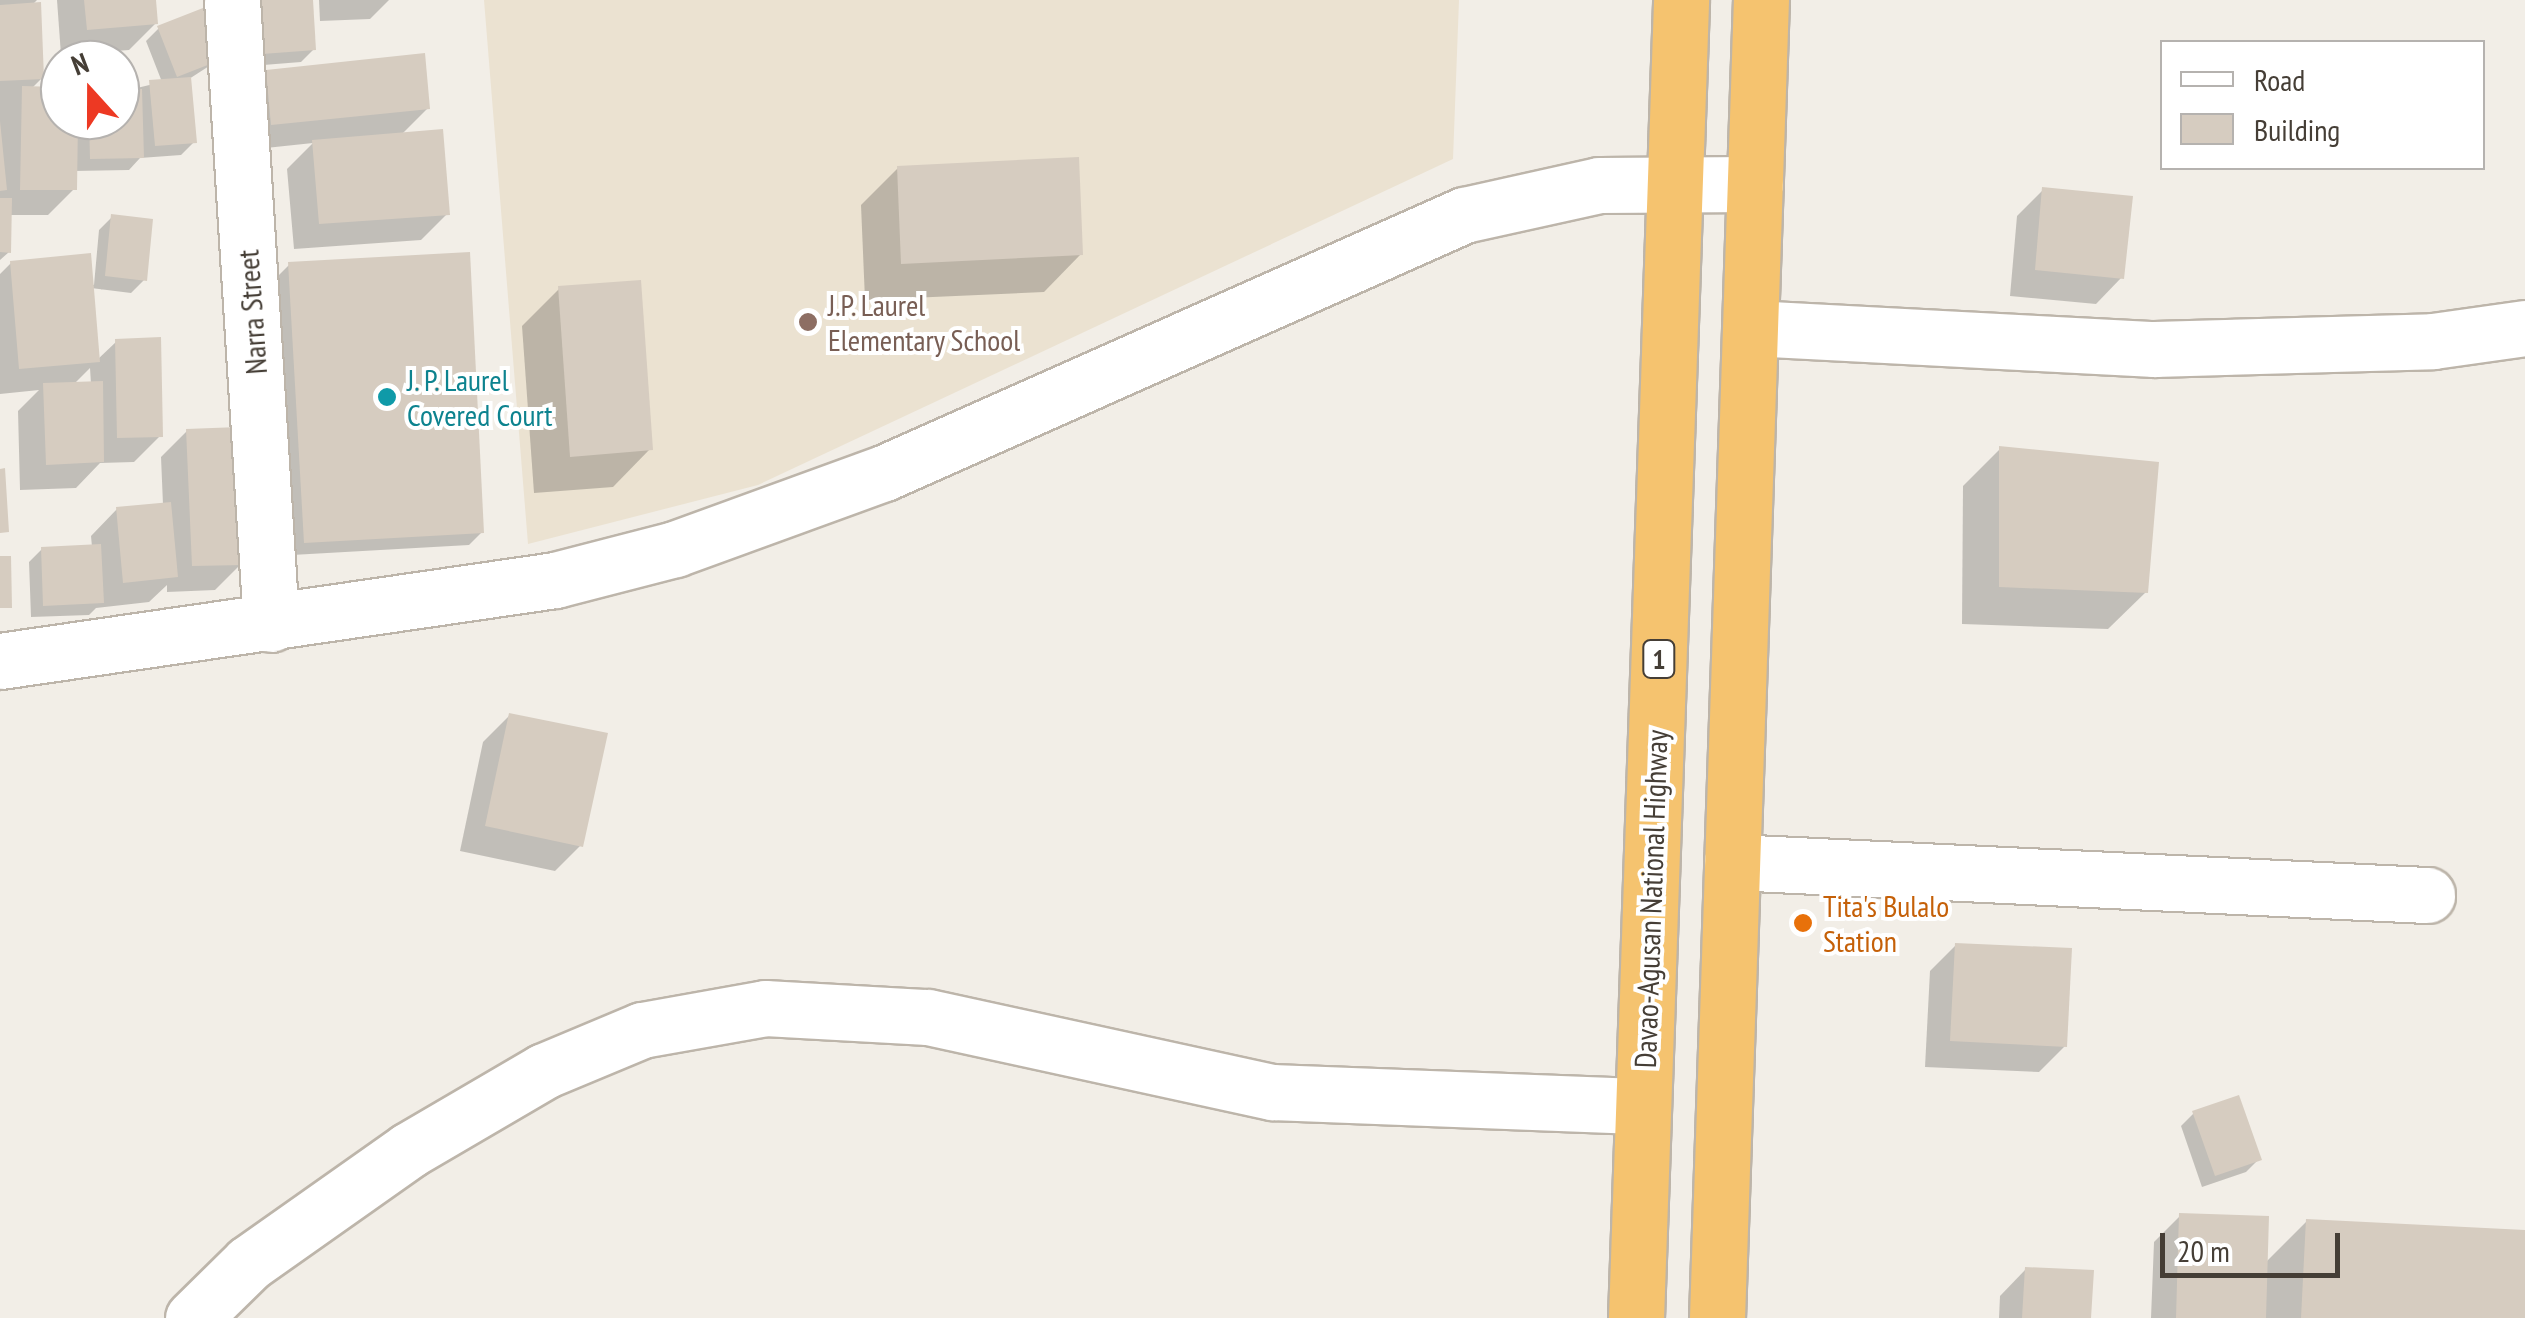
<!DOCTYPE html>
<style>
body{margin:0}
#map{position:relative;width:2525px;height:1318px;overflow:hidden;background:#f2eee7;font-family:"PT Sans Narrow",sans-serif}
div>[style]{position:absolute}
.education>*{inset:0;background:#ebe2d1}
.shadow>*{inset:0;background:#0003}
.building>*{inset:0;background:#d6ccc0}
.roads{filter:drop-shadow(2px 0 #bdb5aa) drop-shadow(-2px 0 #bdb5aa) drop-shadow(0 2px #bdb5aa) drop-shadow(0 -2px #bdb5aa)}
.minor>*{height:55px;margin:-27.5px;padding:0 27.5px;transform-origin:27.5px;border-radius:27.5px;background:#fff}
.highway>*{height:55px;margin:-27.5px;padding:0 27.5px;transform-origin:27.5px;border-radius:27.5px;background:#f5c36f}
.dots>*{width:28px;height:28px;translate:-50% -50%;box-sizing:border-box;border:5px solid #fff;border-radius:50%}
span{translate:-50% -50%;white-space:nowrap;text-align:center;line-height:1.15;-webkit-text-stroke:8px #fff;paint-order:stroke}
.shield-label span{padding:2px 8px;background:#fff;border:2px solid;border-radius:8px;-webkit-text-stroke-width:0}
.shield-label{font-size:28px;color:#453e36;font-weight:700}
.education-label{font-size:30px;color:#785e54}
.left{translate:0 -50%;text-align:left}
.street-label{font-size:30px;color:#453e36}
.culture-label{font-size:30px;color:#0d838f}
.food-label{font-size:30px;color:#c56008}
.legend{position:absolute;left:2160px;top:40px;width:325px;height:130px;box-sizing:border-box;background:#fff;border:2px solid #b5b2af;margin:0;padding:12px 18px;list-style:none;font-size:30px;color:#453e36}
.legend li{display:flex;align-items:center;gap:20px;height:50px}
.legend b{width:50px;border:2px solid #b5b2af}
.north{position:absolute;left:40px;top:40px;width:100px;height:100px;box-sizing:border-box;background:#fff;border:2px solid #b5b2af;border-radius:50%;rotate:339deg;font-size:28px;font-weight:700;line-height:40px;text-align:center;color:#453e36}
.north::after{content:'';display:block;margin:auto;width:35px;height:45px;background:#ed3923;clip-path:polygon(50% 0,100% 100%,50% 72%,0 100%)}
.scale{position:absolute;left:2160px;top:1233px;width:180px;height:45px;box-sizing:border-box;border:5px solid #453e36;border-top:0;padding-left:12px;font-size:30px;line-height:35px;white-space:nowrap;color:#453e36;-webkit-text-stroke:8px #fff;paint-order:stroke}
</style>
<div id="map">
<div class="education">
<i style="clip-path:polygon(484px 0,1459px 0,1453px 159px,758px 485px,528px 544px)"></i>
</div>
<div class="shadow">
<i style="clip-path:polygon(0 0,37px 0,32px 5px,42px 78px,31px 89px,60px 89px,60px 120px,120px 120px,120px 92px,162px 82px,146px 41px,159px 28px,220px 59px,189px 79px,194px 142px,181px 155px,140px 158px,129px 170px,74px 171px,74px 189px,48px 215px,9px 215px,9px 252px,0 260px)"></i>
<i style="clip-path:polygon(57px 0,154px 0,155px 24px,129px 50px,61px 55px)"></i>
<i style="clip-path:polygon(311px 0,314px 49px,301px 62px,250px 66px)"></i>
<i style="clip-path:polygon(319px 0,389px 0,370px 19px,320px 21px)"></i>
<i style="clip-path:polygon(267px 72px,428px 108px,400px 136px,447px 214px,421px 240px,294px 249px,287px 169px,313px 143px,246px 150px,241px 98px)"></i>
<i style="clip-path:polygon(898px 168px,1081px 254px,1044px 292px,865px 300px,861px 205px)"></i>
<i style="clip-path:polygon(2043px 190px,2122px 277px,2096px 304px,2010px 296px,2017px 216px)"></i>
<i style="clip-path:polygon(evenodd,112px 217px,144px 280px,131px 293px,91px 288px,97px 360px,117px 341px,160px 436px,134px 462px,100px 463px,76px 488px,20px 490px,18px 411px,39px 390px,0 394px,0 274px,11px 263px,94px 285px,99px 230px,112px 217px,90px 368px,91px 384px,74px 384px,90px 368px)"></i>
<i style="clip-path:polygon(290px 264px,482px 532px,469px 545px,292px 555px,277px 277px)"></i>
<i style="clip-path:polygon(559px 289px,650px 449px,613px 487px,534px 493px,522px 326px)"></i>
<i style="clip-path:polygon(187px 431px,241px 564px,215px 590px,167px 592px,167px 585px,149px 602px,96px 608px,89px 615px,31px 617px,29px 562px,42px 549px,92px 547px,91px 536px,117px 509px,163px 505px,161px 457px)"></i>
<i style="clip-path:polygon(2000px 449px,2146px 592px,2108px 629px,1962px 624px,1963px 486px)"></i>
<i style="clip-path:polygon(509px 716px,581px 845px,555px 871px,460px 851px,483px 742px)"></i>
<i style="clip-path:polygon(1956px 945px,2065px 1046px,2039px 1072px,1925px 1067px,1930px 971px)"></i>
<i style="clip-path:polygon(2194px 1113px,2259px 1159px,2246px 1172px,2202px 1187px,2181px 1126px)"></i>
<i style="clip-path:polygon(2180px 1216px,2265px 1263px,2307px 1221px,2525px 1232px,2525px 1318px,2151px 1318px,2154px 1242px)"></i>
<i style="clip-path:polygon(2026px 1269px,2088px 1318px,1999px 1318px,2000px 1296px)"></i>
</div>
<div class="building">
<i style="clip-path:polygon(84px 0,156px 0,158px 24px,87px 30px)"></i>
<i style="clip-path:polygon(259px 0,313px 0,316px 50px,262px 54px)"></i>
<i style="clip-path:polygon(41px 2px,44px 79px,0 81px,0 5px)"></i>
<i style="clip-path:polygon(203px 8px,223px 59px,177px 77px,157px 26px)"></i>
<i style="clip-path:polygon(425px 53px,430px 109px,271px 125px,266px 70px)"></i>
<i style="clip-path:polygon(191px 77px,197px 143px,155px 146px,149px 80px)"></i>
<i style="clip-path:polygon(22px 86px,60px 87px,60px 120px,78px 120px,77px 190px,20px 190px)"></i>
<i style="clip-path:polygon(142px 89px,144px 158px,90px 159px,89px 120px,120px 120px,120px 90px)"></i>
<i style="clip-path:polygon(0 121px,7px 190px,0 191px)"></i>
<i style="clip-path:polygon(443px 129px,450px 215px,319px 224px,312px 140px)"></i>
<i style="clip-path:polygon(1079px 157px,1083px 255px,901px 264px,897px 166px)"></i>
<i style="clip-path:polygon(2042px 187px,2133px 196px,2124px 279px,2035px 270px)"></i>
<i style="clip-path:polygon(0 198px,12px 198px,11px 253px,0 252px)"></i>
<i style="clip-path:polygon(111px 214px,153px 219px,147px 281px,105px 276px)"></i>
<i style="clip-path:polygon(470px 252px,484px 533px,304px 543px,288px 262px)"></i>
<i style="clip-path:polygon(91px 253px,100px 362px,19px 369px,10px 261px)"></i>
<i style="clip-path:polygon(641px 280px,653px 450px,570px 457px,558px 286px)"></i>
<i style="clip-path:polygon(161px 337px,163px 437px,117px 438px,115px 339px)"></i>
<i style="clip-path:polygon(103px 381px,104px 462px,46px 465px,43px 383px)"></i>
<i style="clip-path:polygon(239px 427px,244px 565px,192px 566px,186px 429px)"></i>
<i style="clip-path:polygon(1999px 446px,2159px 462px,2148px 593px,1999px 587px)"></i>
<i style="clip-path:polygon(5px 468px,9px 532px,0 533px,0 469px)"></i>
<i style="clip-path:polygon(171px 502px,178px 577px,123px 583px,116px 507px)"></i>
<i style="clip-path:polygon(101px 544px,104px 603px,43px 606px,41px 547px)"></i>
<i style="clip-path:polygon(0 556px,11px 556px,12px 608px,0 608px)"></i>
<i style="clip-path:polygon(509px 713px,608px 733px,583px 847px,485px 826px)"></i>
<i style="clip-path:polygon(1955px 943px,2072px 948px,2067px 1047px,1950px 1041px)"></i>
<i style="clip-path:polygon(2239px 1095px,2262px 1160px,2215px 1176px,2192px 1111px)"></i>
<i style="clip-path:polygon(2179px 1213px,2269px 1216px,2266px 1318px,2176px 1318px)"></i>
<i style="clip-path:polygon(2306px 1219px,2525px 1230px,2525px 1318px,2301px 1318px)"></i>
<i style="clip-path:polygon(2025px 1267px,2094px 1270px,2091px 1318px,2022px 1318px)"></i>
</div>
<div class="roads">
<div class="minor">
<i style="left:232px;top:0;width:625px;rotate:86.42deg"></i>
<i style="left:1751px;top:328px;width:404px;rotate:3deg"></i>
<i style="left:2154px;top:349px;width:279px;rotate:-1.6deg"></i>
<i style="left:2433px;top:341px;width:93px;rotate:-8deg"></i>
<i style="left:0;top:661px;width:561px;rotate:-8.3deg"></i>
<i style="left:555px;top:580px;width:124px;rotate:-14.5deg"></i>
<i style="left:675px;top:549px;width:222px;rotate:-20deg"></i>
<i style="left:884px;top:473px;width:635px;rotate:-23.98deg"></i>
<i style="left:1464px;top:215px;width:138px;rotate:-12.5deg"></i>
<i style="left:1599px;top:185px;width:156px;rotate:-0.4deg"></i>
<i style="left:1732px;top:862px;width:696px;rotate:2.72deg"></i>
<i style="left:193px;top:1318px;width:78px;rotate:-44.5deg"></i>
<i style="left:249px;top:1263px;width:196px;rotate:-35.2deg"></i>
<i style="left:409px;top:1150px;width:156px;rotate:-30.3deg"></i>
<i style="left:544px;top:1071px;width:106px;rotate:-22.7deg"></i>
<i style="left:642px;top:1030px;width:125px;rotate:-10.1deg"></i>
<i style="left:765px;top:1008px;width:163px;rotate:3.2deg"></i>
<i style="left:928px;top:1017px;width:353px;rotate:12.3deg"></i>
<i style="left:1273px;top:1092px;width:370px;rotate:2.2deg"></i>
</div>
<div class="highway">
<i style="left:1636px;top:1318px;width:1319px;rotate:-88.04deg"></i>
<i style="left:1717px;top:1318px;width:1319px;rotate:-88.09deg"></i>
</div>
</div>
<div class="dots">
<i style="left:808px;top:322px;background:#8d6e63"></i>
<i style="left:387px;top:397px;background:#0f9aa8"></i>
<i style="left:1803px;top:923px;background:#e8710a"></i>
</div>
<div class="shield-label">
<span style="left:1659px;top:659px">1</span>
</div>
<div class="education-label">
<span class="left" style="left:828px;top:322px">J.P. Laurel<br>Elementary School</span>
</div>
<div class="street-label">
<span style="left:252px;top:312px;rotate:-94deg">Narra Street</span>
<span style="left:1651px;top:899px;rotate:-88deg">Davao-Agusan National Highway</span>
</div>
<div class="culture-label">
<span class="left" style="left:407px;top:397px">J. P. Laurel<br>Covered Court</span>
</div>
<div class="food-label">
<span class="left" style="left:1823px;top:923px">Tita's Bulalo<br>Station</span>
</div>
<ul class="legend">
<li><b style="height:12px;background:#fff"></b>Road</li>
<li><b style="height:28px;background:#d6ccc0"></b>Building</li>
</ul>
<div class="north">N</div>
<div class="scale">20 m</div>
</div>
